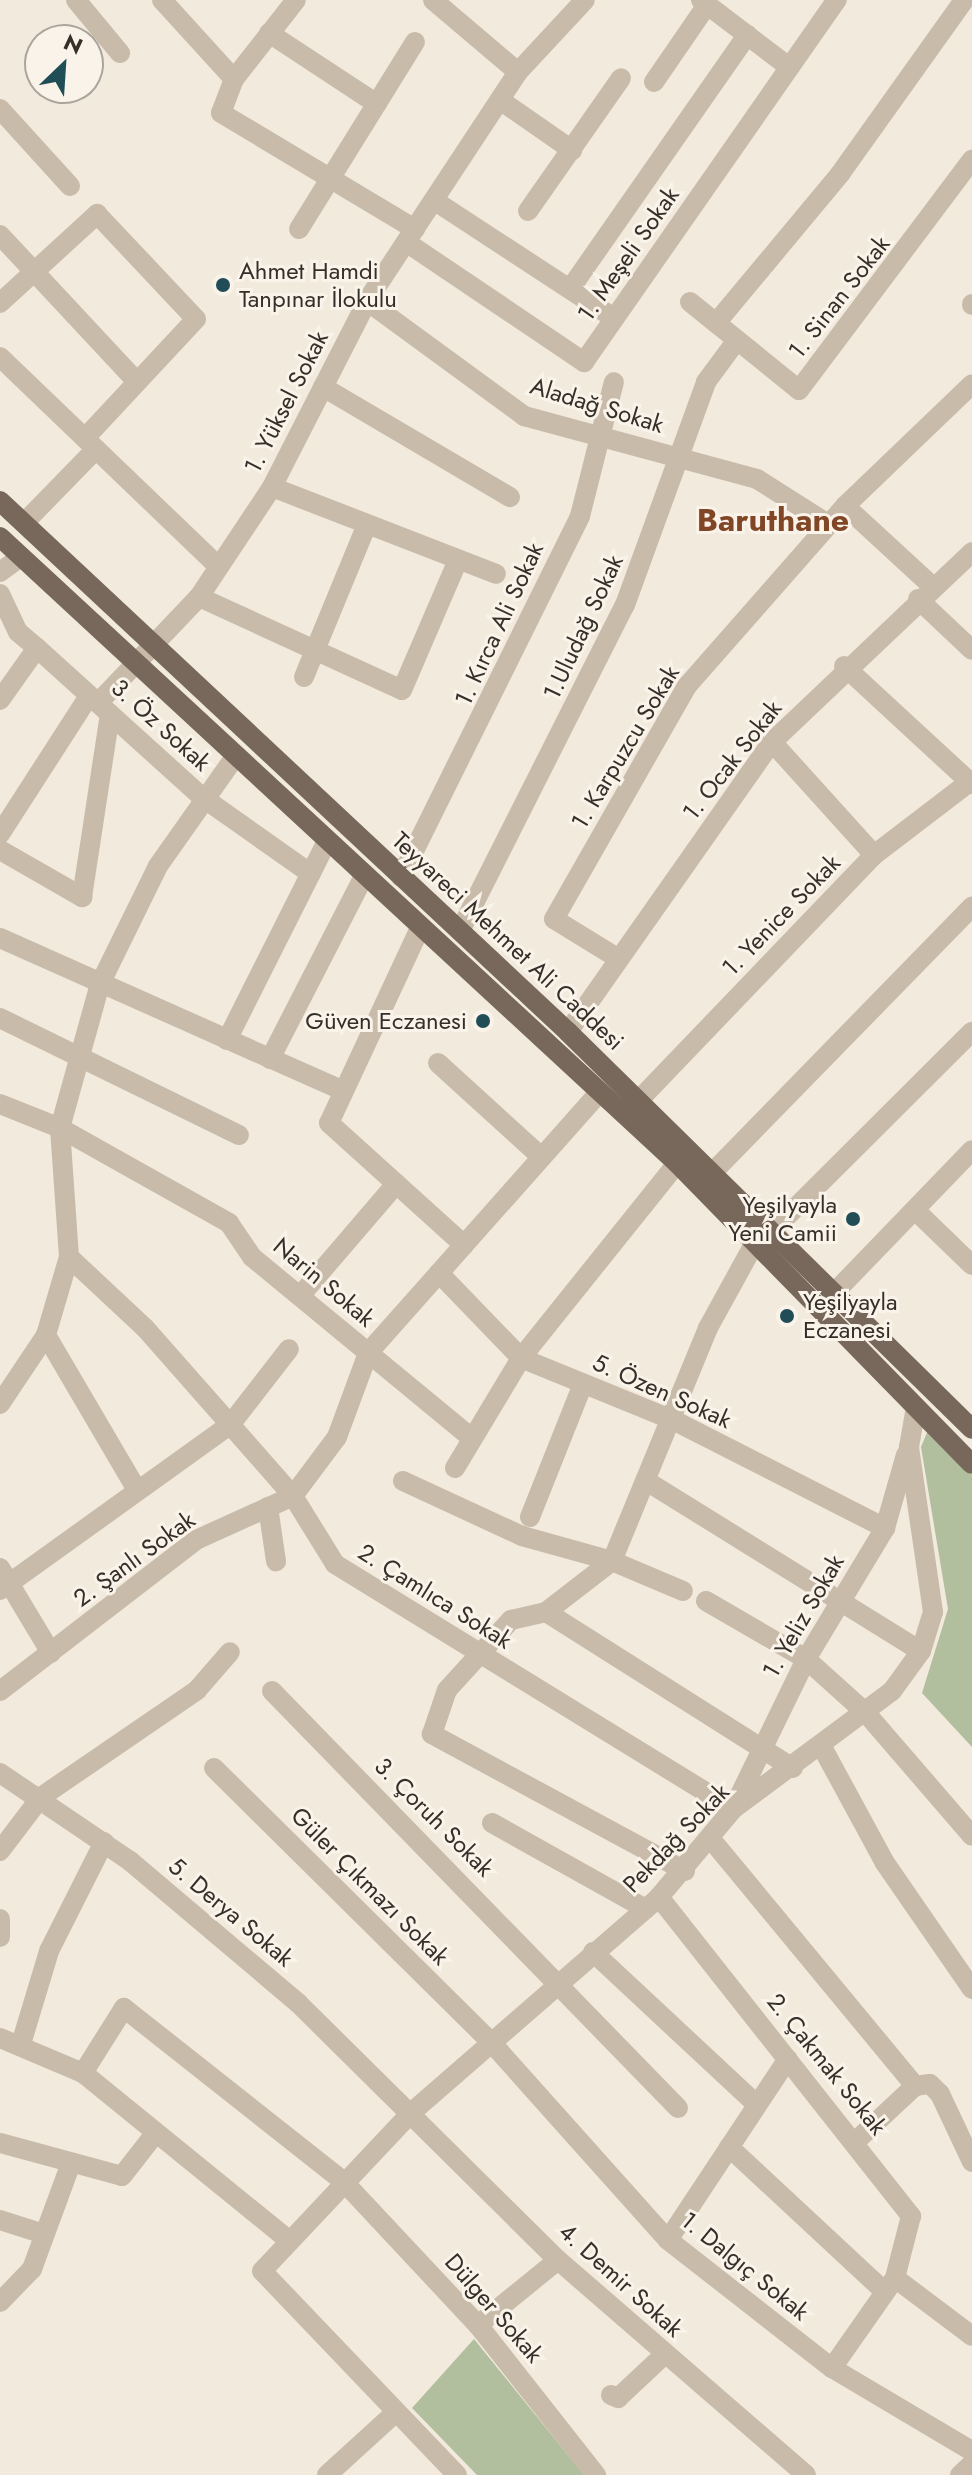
<!DOCTYPE html>
<meta charset="utf-8">
<style>
body{margin:0}
#map{position:relative;width:972px;height:2475px;overflow:hidden;background:#f1eadd;font-family:Jost,sans-serif}
div>[style]{position:absolute}
.green>*{inset:0;background:#b1bf9e}
.minor>*{height:20px;margin:-10px;padding:0 10px;transform-origin:10px;border-radius:10px;background:#c9bbaa}
.major>*{height:20px;margin:-10px;padding:0 10px;transform-origin:10px;border-radius:10px;background:#77685b}
.dots>*{width:22px;height:22px;translate:-50% -50%;box-sizing:border-box;border:4px solid #f9f3ea;border-radius:50%}
span{translate:-50% -50%;white-space:nowrap;text-align:center;line-height:1.15;-webkit-text-stroke:6px #f9f3ea;paint-order:stroke}
.street-label{font-size:24px;color:#362f29}
.poi-label{font-size:24px;color:#362f29}
.left{translate:0 -50%;text-align:left}
.right{translate:-100% -50%;text-align:right}
.district-label{font-size:32px;color:#814626;font-weight:700}
.north{position:absolute;left:24px;top:24px;width:80px;height:80px;box-sizing:border-box;background:#f9f3ea;border:2px solid #aba59d;border-radius:50%;rotate:25deg;font-size:22px;font-weight:700;line-height:32px;text-align:center;color:#362f29}
.north::after{content:'';display:block;margin:auto;width:28px;height:36px;background:#214d56;clip-path:polygon(50% 0,100% 100%,50% 72%,0 100%)}
</style>
<div id="map">
<div class="green">
<i style="clip-path:polygon(928px 1430px,972px 1475px,972px 1747px,922px 1693px,948px 1609px,921px 1447px)"></i>
<i style="clip-path:polygon(474px 2339px,584px 2475px,477px 2475px,412px 2408px)"></i>
</div>
<div class="minor">
<i style="left:76px;top:0;width:69px;rotate:50.3deg"></i>
<i style="left:162px;top:0;width:107px;rotate:47.7deg"></i>
<i style="left:234px;top:79px;width:36px;rotate:111deg"></i>
<i style="left:221px;top:113px;width:226px;rotate:30.9deg"></i>
<i style="left:433px;top:0;width:111px;rotate:40.3deg"></i>
<i style="left:701px;top:0;width:111px;rotate:37.3deg"></i>
<i style="left:269px;top:33px;width:129px;rotate:33.3deg"></i>
<i style="left:234px;top:79px;width:100px;rotate:-51.9deg"></i>
<i style="left:654px;top:82px;width:93px;rotate:-55.5deg"></i>
<i style="left:500px;top:100px;width:88px;rotate:34.8deg"></i>
<i style="left:0;top:109px;width:104px;rotate:47.7deg"></i>
<i style="left:435px;top:201px;width:214px;rotate:33.2deg"></i>
<i style="left:528px;top:211px;width:162px;rotate:-55deg"></i>
<i style="left:299px;top:229px;width:220px;rotate:-58.2deg"></i>
<i style="left:0;top:235px;width:201px;rotate:47deg"></i>
<i style="left:406px;top:242px;width:215px;rotate:34deg"></i>
<i style="left:584px;top:362px;width:442px;rotate:-55.1deg"></i>
<i style="left:570px;top:289px;width:310px;rotate:-55.1deg"></i>
<i style="left:367px;top:301px;width:195px;rotate:36.2deg"></i>
<i style="left:524px;top:416px;width:241px;rotate:15.1deg"></i>
<i style="left:757px;top:479px;width:84px;rotate:32.4deg"></i>
<i style="left:690px;top:302px;width:140px;rotate:38.9deg"></i>
<i style="left:799px;top:390px;width:288px;rotate:-53.1deg"></i>
<i style="left:0;top:303px;width:132px;rotate:-42.5deg"></i>
<i style="left:97px;top:214px;width:144px;rotate:46.7deg"></i>
<i style="left:196px;top:319px;width:163px;rotate:133deg"></i>
<i style="left:972px;top:305px;width:1px;rotate:-90deg"></i>
<i style="left:716px;top:323px;width:194px;rotate:-50.2deg"></i>
<i style="left:840px;top:174px;width:214px;rotate:-54.5deg"></i>
<i style="left:0;top:357px;width:303px;rotate:43.8deg"></i>
<i style="left:323px;top:387px;width:217px;rotate:30.5deg"></i>
<i style="left:272px;top:487px;width:240px;rotate:21.2deg"></i>
<i style="left:845px;top:506px;width:118px;rotate:42.6deg"></i>
<i style="left:24px;top:523px;width:103px;rotate:-45.8deg"></i>
<i style="left:0;top:572px;width:26px;rotate:-36deg"></i>
<i style="left:0;top:594px;width:42px;rotate:64.7deg"></i>
<i style="left:18px;top:632px;width:25px;rotate:40deg"></i>
<i style="left:37px;top:648px;width:222px;rotate:42.1deg"></i>
<i style="left:202px;top:797px;width:133px;rotate:35.2deg"></i>
<i style="left:199px;top:597px;width:223px;rotate:24.6deg"></i>
<i style="left:402px;top:690px;width:142px;rotate:-66.7deg"></i>
<i style="left:918px;top:599px;width:74px;rotate:43.4deg"></i>
<i style="left:844px;top:666px;width:174px;rotate:42.7deg"></i>
<i style="left:304px;top:677px;width:165px;rotate:-67.6deg"></i>
<i style="left:0;top:700px;width:64px;rotate:-54.6deg"></i>
<i style="left:98px;top:703px;width:146px;rotate:-46.4deg"></i>
<i style="left:199px;top:597px;width:132px;rotate:-56.4deg"></i>
<i style="left:272px;top:487px;width:209px;rotate:-62.9deg"></i>
<i style="left:367px;top:301px;width:274px;rotate:-56.6deg"></i>
<i style="left:518px;top:72px;width:98px;rotate:-47.1deg"></i>
<i style="left:772px;top:742px;width:152px;rotate:47.9deg"></i>
<i style="left:0;top:834px;width:164px;rotate:-57.2deg"></i>
<i style="left:0;top:850px;width:95px;rotate:29.8deg"></i>
<i style="left:82px;top:897px;width:185px;rotate:-81.3deg"></i>
<i style="left:401px;top:877px;width:403px;rotate:-63.6deg"></i>
<i style="left:580px;top:516px;width:138px;rotate:-75.8deg"></i>
<i style="left:420px;top:928px;width:215px;rotate:115deg"></i>
<i style="left:329px;top:1123px;width:182px;rotate:42.1deg"></i>
<i style="left:460px;top:931px;width:365px;rotate:-63.2deg"></i>
<i style="left:625px;top:605px;width:237px;rotate:-70deg"></i>
<i style="left:706px;top:382px;width:52px;rotate:-53.6deg"></i>
<i style="left:0;top:938px;width:373px;rotate:24deg"></i>
<i style="left:619px;top:959px;width:76px;rotate:-148.4deg"></i>
<i style="left:554px;top:919px;width:268px;rotate:-60.3deg"></i>
<i style="left:687px;top:686px;width:240px;rotate:-48.7deg"></i>
<i style="left:845px;top:506px;width:176px;rotate:-43.8deg"></i>
<i style="left:0;top:1018px;width:266px;rotate:26.1deg"></i>
<i style="left:568px;top:1032px;width:355px;rotate:-54.9deg"></i>
<i style="left:772px;top:742px;width:276px;rotate:-43.5deg"></i>
<i style="left:227px;top:1040px;width:223px;rotate:-63.3deg"></i>
<i style="left:270px;top:1059px;width:206px;rotate:-62.8deg"></i>
<i style="left:438px;top:1063px;width:137px;rotate:42.3deg"></i>
<i style="left:639px;top:1100px;width:339px;rotate:-46.2deg"></i>
<i style="left:874px;top:855px;width:123px;rotate:-37.4deg"></i>
<i style="left:0;top:1104px;width:65px;rotate:21.8deg"></i>
<i style="left:60px;top:1128px;width:194px;rotate:29.3deg"></i>
<i style="left:229px;top:1223px;width:41px;rotate:55.9deg"></i>
<i style="left:252px;top:1257px;width:283px;rotate:39.5deg"></i>
<i style="left:713px;top:1172px;width:371px;rotate:-45.7deg"></i>
<i style="left:915px;top:1210px;width:79px;rotate:44deg"></i>
<i style="left:773px;top:1230px;width:281px;rotate:-44.9deg"></i>
<i style="left:69px;top:1257px;width:104px;rotate:43.1deg"></i>
<i style="left:145px;top:1328px;width:224px;rotate:48.6deg"></i>
<i style="left:293px;top:1496px;width:80px;rotate:58.3deg"></i>
<i style="left:335px;top:1564px;width:467px;rotate:31.6deg"></i>
<i style="left:733px;top:1809px;width:167px;rotate:-64deg"></i>
<i style="left:806px;top:1659px;width:153px;rotate:-58.9deg"></i>
<i style="left:885px;top:1528px;width:76px;rotate:-74deg"></i>
<i style="left:439px;top:1273px;width:118px;rotate:46deg"></i>
<i style="left:521px;top:1358px;width:166px;rotate:22.2deg"></i>
<i style="left:675px;top:1421px;width:236px;rotate:27deg"></i>
<i style="left:835px;top:1292px;width:197px;rotate:-46deg"></i>
<i style="left:300px;top:1296px;width:148px;rotate:-49.4deg"></i>
<i style="left:46px;top:1335px;width:180px;rotate:59.6deg"></i>
<i style="left:0;top:1404px;width:83px;rotate:-56.3deg"></i>
<i style="left:46px;top:1335px;width:81px;rotate:-73.6deg"></i>
<i style="left:69px;top:1257px;width:129px;rotate:-94deg"></i>
<i style="left:60px;top:1128px;width:149px;rotate:-74.5deg"></i>
<i style="left:100px;top:984px;width:131px;rotate:-63.8deg"></i>
<i style="left:158px;top:866px;width:133px;rotate:-54.8deg"></i>
<i style="left:455px;top:1468px;width:128px;rotate:-59deg"></i>
<i style="left:521px;top:1358px;width:250px;rotate:-51.3deg"></i>
<i style="left:403px;top:1481px;width:131px;rotate:24.8deg"></i>
<i style="left:522px;top:1536px;width:93px;rotate:15.5deg"></i>
<i style="left:612px;top:1561px;width:77px;rotate:22.9deg"></i>
<i style="left:648px;top:1482px;width:321px;rotate:31.8deg"></i>
<i style="left:268px;top:1507px;width:55px;rotate:81.6deg"></i>
<i style="left:530px;top:1517px;width:143px;rotate:-68.3deg"></i>
<i style="left:0;top:1568px;width:99px;rotate:59deg"></i>
<i style="left:0;top:1590px;width:283px;rotate:-35.7deg"></i>
<i style="left:230px;top:1425px;width:96px;rotate:-52.2deg"></i>
<i style="left:706px;top:1601px;width:116px;rotate:30.1deg"></i>
<i style="left:806px;top:1659px;width:81px;rotate:42deg"></i>
<i style="left:866px;top:1713px;width:162px;rotate:49.2deg"></i>
<i style="left:546px;top:1612px;width:292px;rotate:32.3deg"></i>
<i style="left:0;top:1691px;width:247px;rotate:-37.6deg"></i>
<i style="left:196px;top:1540px;width:107px;rotate:-24.4deg"></i>
<i style="left:293px;top:1496px;width:74px;rotate:-53.3deg"></i>
<i style="left:337px;top:1437px;width:90px;rotate:-69.7deg"></i>
<i style="left:368px;top:1353px;width:346px;rotate:-48.4deg"></i>
<i style="left:272px;top:1691px;width:582px;rotate:45.77deg"></i>
<i style="left:822px;top:1747px;width:132px;rotate:61.5deg"></i>
<i style="left:885px;top:1863px;width:153px;rotate:55.4deg"></i>
<i style="left:214px;top:1768px;width:388px;rotate:44.7deg"></i>
<i style="left:490px;top:2041px;width:267px;rotate:48.2deg"></i>
<i style="left:668px;top:2240px;width:208px;rotate:38deg"></i>
<i style="left:832px;top:2368px;width:163px;rotate:30.7deg"></i>
<i style="left:0;top:1773px;width:157px;rotate:34.1deg"></i>
<i style="left:130px;top:1861px;width:220px;rotate:40.2deg"></i>
<i style="left:298px;top:2003px;width:366px;rotate:44.7deg"></i>
<i style="left:558px;top:2260px;width:328px;rotate:40.9deg"></i>
<i style="left:492px;top:1823px;width:176px;rotate:29.2deg"></i>
<i style="left:710px;top:1838px;width:322px;rotate:50.4deg"></i>
<i style="left:915px;top:2086px;width:15px;rotate:-8deg"></i>
<i style="left:930px;top:2084px;width:14px;rotate:45deg"></i>
<i style="left:940px;top:2094px;width:75px;rotate:64.8deg"></i>
<i style="left:0;top:1851px;width:68px;rotate:-52.8deg"></i>
<i style="left:41px;top:1797px;width:189px;rotate:-34.4deg"></i>
<i style="left:197px;top:1690px;width:50px;rotate:-49deg"></i>
<i style="left:685px;top:1871px;width:288px;rotate:-151.6deg"></i>
<i style="left:432px;top:1734px;width:46px;rotate:-71.2deg"></i>
<i style="left:447px;top:1690px;width:95px;rotate:-47.6deg"></i>
<i style="left:511px;top:1620px;width:36px;rotate:-13deg"></i>
<i style="left:546px;top:1612px;width:83px;rotate:-37.7deg"></i>
<i style="left:612px;top:1561px;width:252px;rotate:-67.6deg"></i>
<i style="left:708px;top:1328px;width:94px;rotate:-61.2deg"></i>
<i style="left:659px;top:1897px;width:407px;rotate:51.7deg"></i>
<i style="left:911px;top:2216px;width:64px;rotate:104.5deg"></i>
<i style="left:895px;top:2278px;width:96px;rotate:37deg"></i>
<i style="left:0;top:1919px;width:18px;rotate:90deg"></i>
<i style="left:593px;top:1952px;width:224px;rotate:43deg"></i>
<i style="left:0;top:2038px;width:90px;rotate:22.9deg"></i>
<i style="left:83px;top:2073px;width:263px;rotate:39.1deg"></i>
<i style="left:21px;top:2044px;width:97px;rotate:-73.2deg"></i>
<i style="left:49px;top:1951px;width:122px;rotate:-63.2deg"></i>
<i style="left:83px;top:2073px;width:77px;rotate:-57.8deg"></i>
<i style="left:124px;top:2008px;width:280px;rotate:38.3deg"></i>
<i style="left:344px;top:2182px;width:196px;rotate:46.9deg"></i>
<i style="left:478px;top:2325px;width:191px;rotate:51.8deg"></i>
<i style="left:857px;top:2140px;width:79px;rotate:-43deg"></i>
<i style="left:0;top:2143px;width:126px;rotate:15.1deg"></i>
<i style="left:122px;top:2176px;width:52px;rotate:-52deg"></i>
<i style="left:729px;top:2147px;width:213px;rotate:42.9deg"></i>
<i style="left:0;top:2220px;width:46px;rotate:17.7deg"></i>
<i style="left:668px;top:2240px;width:217px;rotate:-56.5deg"></i>
<i style="left:0;top:2302px;width:46px;rotate:-45.9deg"></i>
<i style="left:32px;top:2269px;width:113px;rotate:-69.8deg"></i>
<i style="left:478px;top:2325px;width:103px;rotate:-39.1deg"></i>
<i style="left:832px;top:2368px;width:106px;rotate:-55deg"></i>
<i style="left:611px;top:2395px;width:8px;rotate:23deg"></i>
<i style="left:618px;top:2398px;width:64px;rotate:-43.1deg"></i>
<i style="left:327px;top:2475px;width:93px;rotate:-42.4deg"></i>
<i style="left:457px;top:2475px;width:282px;rotate:-133.7deg"></i>
<i style="left:262px;top:2271px;width:219px;rotate:-46.7deg"></i>
<i style="left:412px;top:2112px;width:327px;rotate:-41deg"></i>
<i style="left:659px;top:1897px;width:115px;rotate:-49.9deg"></i>
<i style="left:733px;top:1809px;width:198px;rotate:-36.6deg"></i>
<i style="left:892px;top:1691px;width:49px;rotate:-54.1deg"></i>
<i style="left:921px;top:1651px;width:41px;rotate:-72.9deg"></i>
<i style="left:933px;top:1612px;width:167px;rotate:-98.3deg"></i>
<i style="left:909px;top:1447px;width:39px;rotate:-80deg"></i>
<i style="left:960px;top:2475px;width:16px;rotate:-43deg"></i>
</div>
<div class="major">
<i style="left:0;top:501px;width:778px;rotate:43.07deg"></i>
<i style="left:568px;top:1032px;width:566px;rotate:44.5deg"></i>
<i style="left:0;top:537px;width:922px;rotate:42.76deg"></i>
<i style="left:677px;top:1163px;width:421px;rotate:45.6deg"></i>
</div>
<div class="dots">
<i style="left:223px;top:285px;background:#214d56"></i>
<i style="left:483px;top:1021px;background:#214d56"></i>
<i style="left:853px;top:1219px;background:#214d56"></i>
<i style="left:787px;top:1316px;background:#214d56"></i>
</div>
<div class="street-label">
<span style="left:628px;top:254px;rotate:-55deg">1. Meşeli Sokak</span>
<span style="left:839px;top:297px;rotate:-52deg">1. Sinan Sokak</span>
<span style="left:286px;top:402px;rotate:-63deg">1. Yüksel Sokak</span>
<span style="left:597px;top:405px;rotate:17deg">Aladağ Sokak</span>
<span style="left:499px;top:624px;rotate:-65deg">1. Kırca Ali Sokak</span>
<span style="left:583px;top:627px;rotate:-65deg">1.Uludağ Sokak</span>
<span style="left:161px;top:725px;rotate:42deg">3. Öz Sokak</span>
<span style="left:625px;top:747px;rotate:-59deg">1. Karpuzcu Sokak</span>
<span style="left:732px;top:760px;rotate:-52deg">1. Ocak Sokak</span>
<span style="left:781px;top:915px;rotate:-46deg">1. Yenice Sokak</span>
<span style="left:508px;top:941px;rotate:43deg">Teyyareci Mehmet Ali Caddesi</span>
<span style="left:324px;top:1282px;rotate:40deg">Narin Sokak</span>
<span style="left:662px;top:1391px;rotate:24deg">5. Özen Sokak</span>
<span style="left:134px;top:1559px;rotate:-36deg">2. Şanlı Sokak</span>
<span style="left:435px;top:1596px;rotate:32deg">2. Çamlıca Sokak</span>
<span style="left:803px;top:1616px;rotate:-60deg">1. Yeliz Sokak</span>
<span style="left:434px;top:1817px;rotate:45deg">3. Çoruh Sokak</span>
<span style="left:676px;top:1838px;rotate:-46deg">Pekdağ Sokak</span>
<span style="left:370px;top:1886px;rotate:45deg">Güler Çıkmazı Sokak</span>
<span style="left:231px;top:1912px;rotate:40deg">5. Derya Sokak</span>
<span style="left:827px;top:2064px;rotate:51deg">2. Çakmak Sokak</span>
<span style="left:745px;top:2266px;rotate:39deg">1. Dalgıç Sokak</span>
<span style="left:621px;top:2280px;rotate:42deg">4. Demir Sokak</span>
<span style="left:494px;top:2308px;rotate:49deg">Dülger Sokak</span>
</div>
<div class="poi-label">
<span class="left" style="left:239px;top:285px">Ahmet Hamdi<br>Tanpınar İlokulu</span>
<span class="right" style="left:467px;top:1021px">Güven Eczanesi</span>
<span class="right" style="left:837px;top:1219px">Yeşilyayla<br>Yeni Camii</span>
<span class="left" style="left:803px;top:1316px">Yeşilyayla<br>Eczanesi</span>
</div>
<div class="district-label">
<span style="left:773px;top:520px">Baruthane</span>
</div>
<div class="north">N</div>
</div>
